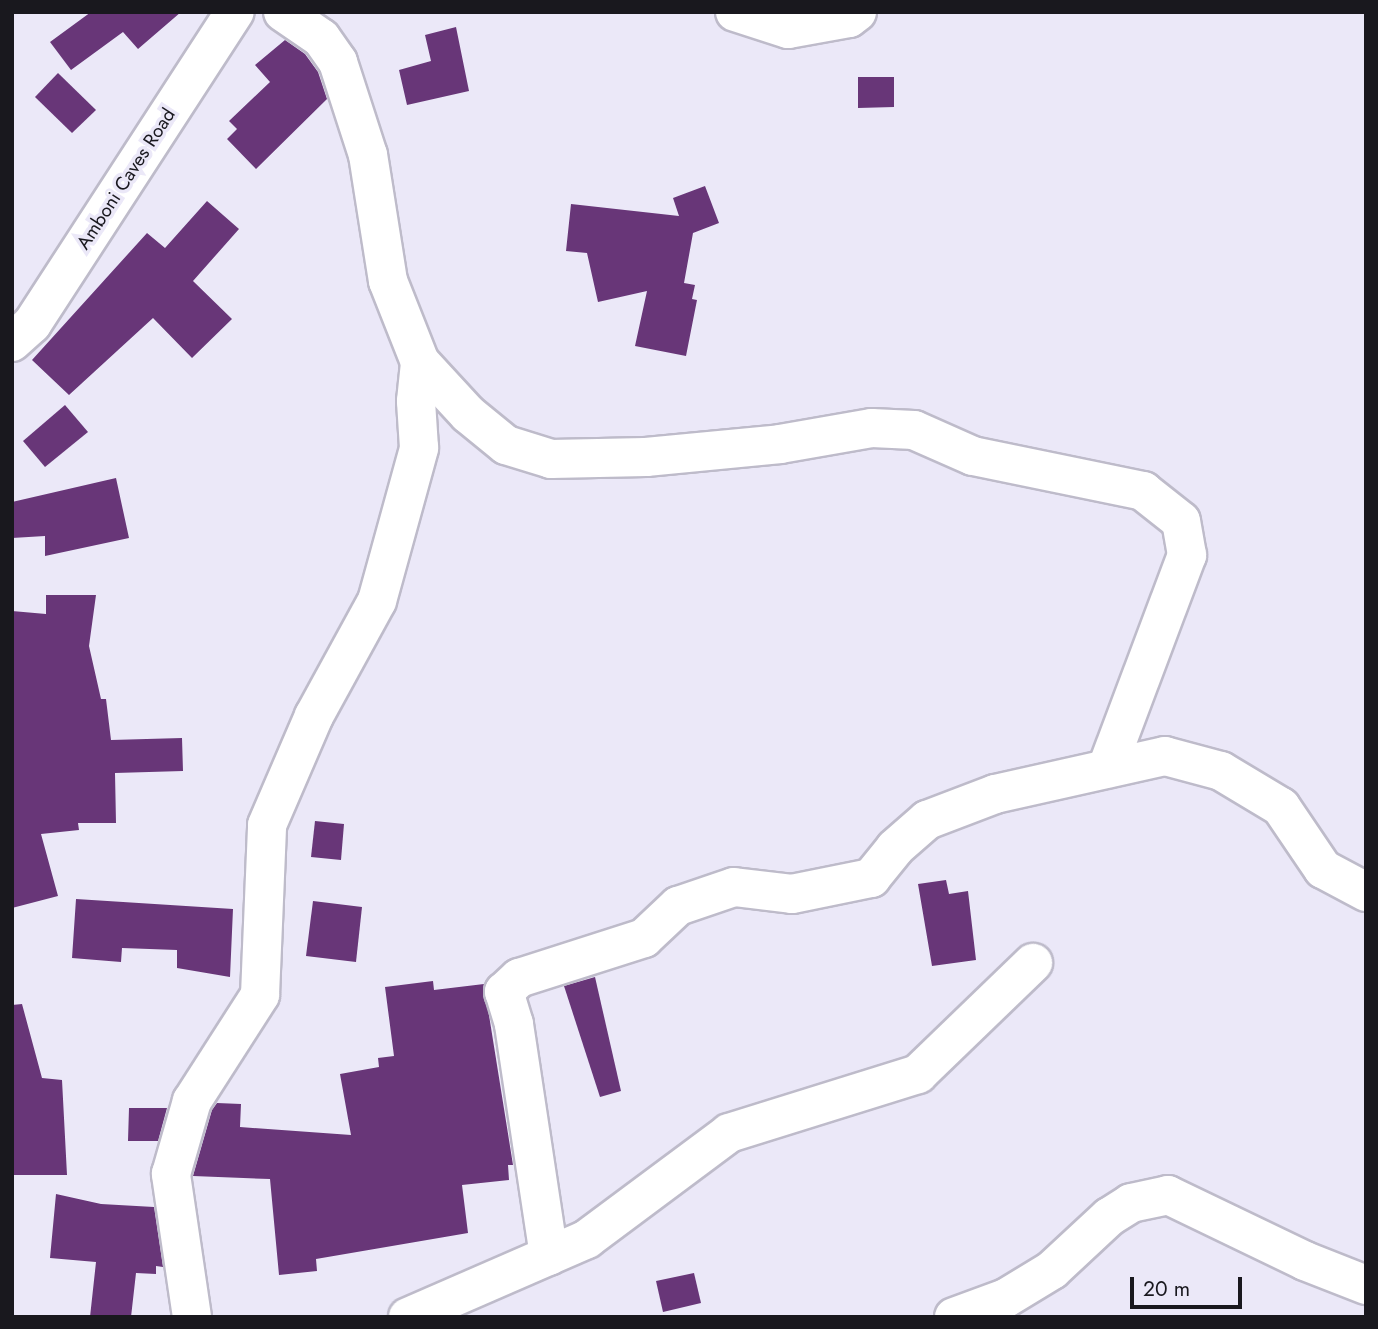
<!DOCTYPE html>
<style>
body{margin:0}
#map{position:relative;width:1378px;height:1329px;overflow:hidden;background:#ebe8f8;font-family:Jost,sans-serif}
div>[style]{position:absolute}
.building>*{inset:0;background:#683678}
.roads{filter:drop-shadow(2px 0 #bebbca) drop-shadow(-2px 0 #bebbca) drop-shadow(0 2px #bebbca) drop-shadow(0 -2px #bebbca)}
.minor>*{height:38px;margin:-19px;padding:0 19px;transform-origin:19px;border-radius:19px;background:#fff}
span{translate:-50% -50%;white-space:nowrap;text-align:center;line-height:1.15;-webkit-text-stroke:7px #ebe8f8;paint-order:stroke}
.street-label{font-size:19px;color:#19181e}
.frame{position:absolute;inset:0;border:14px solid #19181e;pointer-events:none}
.scale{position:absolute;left:1130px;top:1277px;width:112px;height:32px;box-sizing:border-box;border:4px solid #19181e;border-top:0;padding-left:9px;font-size:21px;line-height:24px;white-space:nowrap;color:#19181e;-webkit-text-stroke:5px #ebe8f8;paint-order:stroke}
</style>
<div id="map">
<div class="building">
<i style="clip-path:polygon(91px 12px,181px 12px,138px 49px,123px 32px,71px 70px,50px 42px)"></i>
<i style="clip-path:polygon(456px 27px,469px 91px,407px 105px,399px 70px,431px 61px,425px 35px)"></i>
<i style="clip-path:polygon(285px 40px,305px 54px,318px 72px,327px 99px,256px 169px,227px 139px,237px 129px,229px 121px,270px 82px,255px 65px)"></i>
<i style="clip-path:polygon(58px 73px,96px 110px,72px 133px,35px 97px)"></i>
<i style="clip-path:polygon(858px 77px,894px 77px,894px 107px,858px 108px)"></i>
<i style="clip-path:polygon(705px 186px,719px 223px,693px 233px,684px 283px,695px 285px,692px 299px,697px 300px,686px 356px,635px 346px,647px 291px,598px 302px,587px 253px,566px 251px,571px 204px,679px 216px,673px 198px)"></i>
<i style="clip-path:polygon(207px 201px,239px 229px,193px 281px,232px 319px,192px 358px,153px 318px,69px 395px,32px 360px,147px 233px,165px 248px)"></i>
<i style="clip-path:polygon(65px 405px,88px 432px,45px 467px,23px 441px)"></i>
<i style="clip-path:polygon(116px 478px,129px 538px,45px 556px,45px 536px,12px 538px,12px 502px)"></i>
<i style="clip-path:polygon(46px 595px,96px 595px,89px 646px,101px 699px,106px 699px,111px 740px,182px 738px,183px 771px,115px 773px,116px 823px,78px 823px,79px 830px,41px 834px,58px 896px,12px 908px,12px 611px,46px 614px)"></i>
<i style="clip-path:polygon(315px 821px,344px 824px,341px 860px,311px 857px)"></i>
<i style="clip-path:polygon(946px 880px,949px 894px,968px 891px,976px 960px,932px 966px,918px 884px)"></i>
<i style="clip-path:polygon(76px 899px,233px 909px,230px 977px,177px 968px,177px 950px,122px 948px,121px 962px,72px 958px)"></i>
<i style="clip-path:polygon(313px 901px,362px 907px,356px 962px,306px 956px)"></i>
<i style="clip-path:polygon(595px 977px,621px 1091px,600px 1097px,564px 986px)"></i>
<i style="clip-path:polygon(433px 981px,434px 990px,484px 984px,513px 1165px,508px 1165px,509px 1180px,462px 1185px,468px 1233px,316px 1259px,317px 1271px,279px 1275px,270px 1179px,193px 1176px,212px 1110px,217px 1103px,241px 1104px,240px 1127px,351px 1135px,340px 1074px,379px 1067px,378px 1058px,394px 1056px,385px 987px)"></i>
<i style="clip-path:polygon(22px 1004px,42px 1078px,62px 1080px,67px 1175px,12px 1175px,12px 1005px)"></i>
<i style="clip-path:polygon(129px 1108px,167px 1108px,158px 1141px,128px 1141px)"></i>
<i style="clip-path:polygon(56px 1194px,101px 1204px,154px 1207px,163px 1267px,156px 1266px,156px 1274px,136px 1273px,131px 1317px,90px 1317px,96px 1262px,50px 1258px)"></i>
<i style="clip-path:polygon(694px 1273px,701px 1303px,663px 1312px,656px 1281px)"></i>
</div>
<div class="roads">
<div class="minor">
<i style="left:735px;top:12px;width:56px;rotate:17.8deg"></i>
<i style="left:788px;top:29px;width:62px;rotate:-10.2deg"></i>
<i style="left:849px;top:18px;width:10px;rotate:-37deg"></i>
<i style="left:12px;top:342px;width:27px;rotate:-42deg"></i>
<i style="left:32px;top:324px;width:372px;rotate:-57deg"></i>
<i style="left:420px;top:362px;width:71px;rotate:47.3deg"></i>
<i style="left:468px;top:414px;width:49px;rotate:39.2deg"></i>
<i style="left:506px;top:445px;width:47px;rotate:17.3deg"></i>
<i style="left:551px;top:459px;width:95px;rotate:-1.2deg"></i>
<i style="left:646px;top:457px;width:135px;rotate:-5.5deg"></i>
<i style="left:780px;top:444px;width:93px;rotate:-9.9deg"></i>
<i style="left:872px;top:428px;width:42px;rotate:2.7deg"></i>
<i style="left:914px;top:430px;width:64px;rotate:23.8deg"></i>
<i style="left:973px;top:456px;width:174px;rotate:11.6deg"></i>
<i style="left:1143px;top:491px;width:48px;rotate:38.3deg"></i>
<i style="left:1181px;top:521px;width:35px;rotate:80deg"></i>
<i style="left:1187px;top:555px;width:228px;rotate:110.6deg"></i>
<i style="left:549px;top:1256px;width:235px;rotate:-98.6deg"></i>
<i style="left:514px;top:1024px;width:34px;rotate:-107deg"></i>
<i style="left:504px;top:992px;width:21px;rotate:-43deg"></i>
<i style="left:519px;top:978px;width:131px;rotate:-17.7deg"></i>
<i style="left:644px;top:938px;width:47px;rotate:-43.3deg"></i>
<i style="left:678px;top:906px;width:59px;rotate:-18.7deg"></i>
<i style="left:734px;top:887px;width:58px;rotate:6.9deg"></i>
<i style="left:792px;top:894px;width:81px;rotate:-11.4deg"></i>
<i style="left:871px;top:878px;width:38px;rotate:-51deg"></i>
<i style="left:895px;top:848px;width:43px;rotate:-41.2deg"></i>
<i style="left:927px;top:820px;width:73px;rotate:-20.9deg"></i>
<i style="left:995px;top:794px;width:174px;rotate:-12.6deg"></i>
<i style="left:1165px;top:756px;width:58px;rotate:15deg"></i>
<i style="left:1221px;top:771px;width:70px;rotate:31deg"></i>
<i style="left:1281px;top:807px;width:75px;rotate:55.9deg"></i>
<i style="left:1323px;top:869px;width:49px;rotate:28.1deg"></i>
<i style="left:192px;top:1317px;width:145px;rotate:-98.4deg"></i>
<i style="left:171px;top:1174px;width:76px;rotate:-74deg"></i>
<i style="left:192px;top:1101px;width:126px;rotate:-57.3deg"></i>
<i style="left:260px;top:995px;width:170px;rotate:-87.6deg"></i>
<i style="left:267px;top:825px;width:119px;rotate:-66.7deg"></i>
<i style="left:314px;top:716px;width:131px;rotate:-61.3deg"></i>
<i style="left:377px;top:601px;width:159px;rotate:-74.6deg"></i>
<i style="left:419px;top:448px;width:47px;rotate:-93.7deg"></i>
<i style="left:416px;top:401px;width:39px;rotate:-84deg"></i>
<i style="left:420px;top:362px;width:87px;rotate:-111.6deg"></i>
<i style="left:388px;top:281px;width:128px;rotate:-99deg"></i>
<i style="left:368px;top:155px;width:98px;rotate:-107.9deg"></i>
<i style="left:338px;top:62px;width:29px;rotate:-125deg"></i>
<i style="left:321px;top:38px;width:46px;rotate:-145.6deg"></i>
<i style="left:408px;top:1317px;width:195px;rotate:-23.5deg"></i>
<i style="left:587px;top:1239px;width:177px;rotate:-36.7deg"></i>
<i style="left:729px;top:1133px;width:198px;rotate:-17.3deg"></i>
<i style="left:918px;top:1074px;width:160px;rotate:-44deg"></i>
<i style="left:954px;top:1317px;width:55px;rotate:-20.1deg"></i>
<i style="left:1006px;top:1298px;width:54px;rotate:-31.3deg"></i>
<i style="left:1052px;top:1270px;width:78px;rotate:-42.9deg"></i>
<i style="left:1109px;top:1217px;width:26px;rotate:-32deg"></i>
<i style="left:1131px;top:1203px;width:38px;rotate:-12deg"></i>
<i style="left:1168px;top:1195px;width:152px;rotate:25.7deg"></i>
<i style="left:1305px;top:1261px;width:66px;rotate:21.5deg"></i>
</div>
</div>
<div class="street-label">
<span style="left:126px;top:179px;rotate:-57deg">Amboni Caves Road</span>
</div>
<div class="frame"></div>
<div class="scale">20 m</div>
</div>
